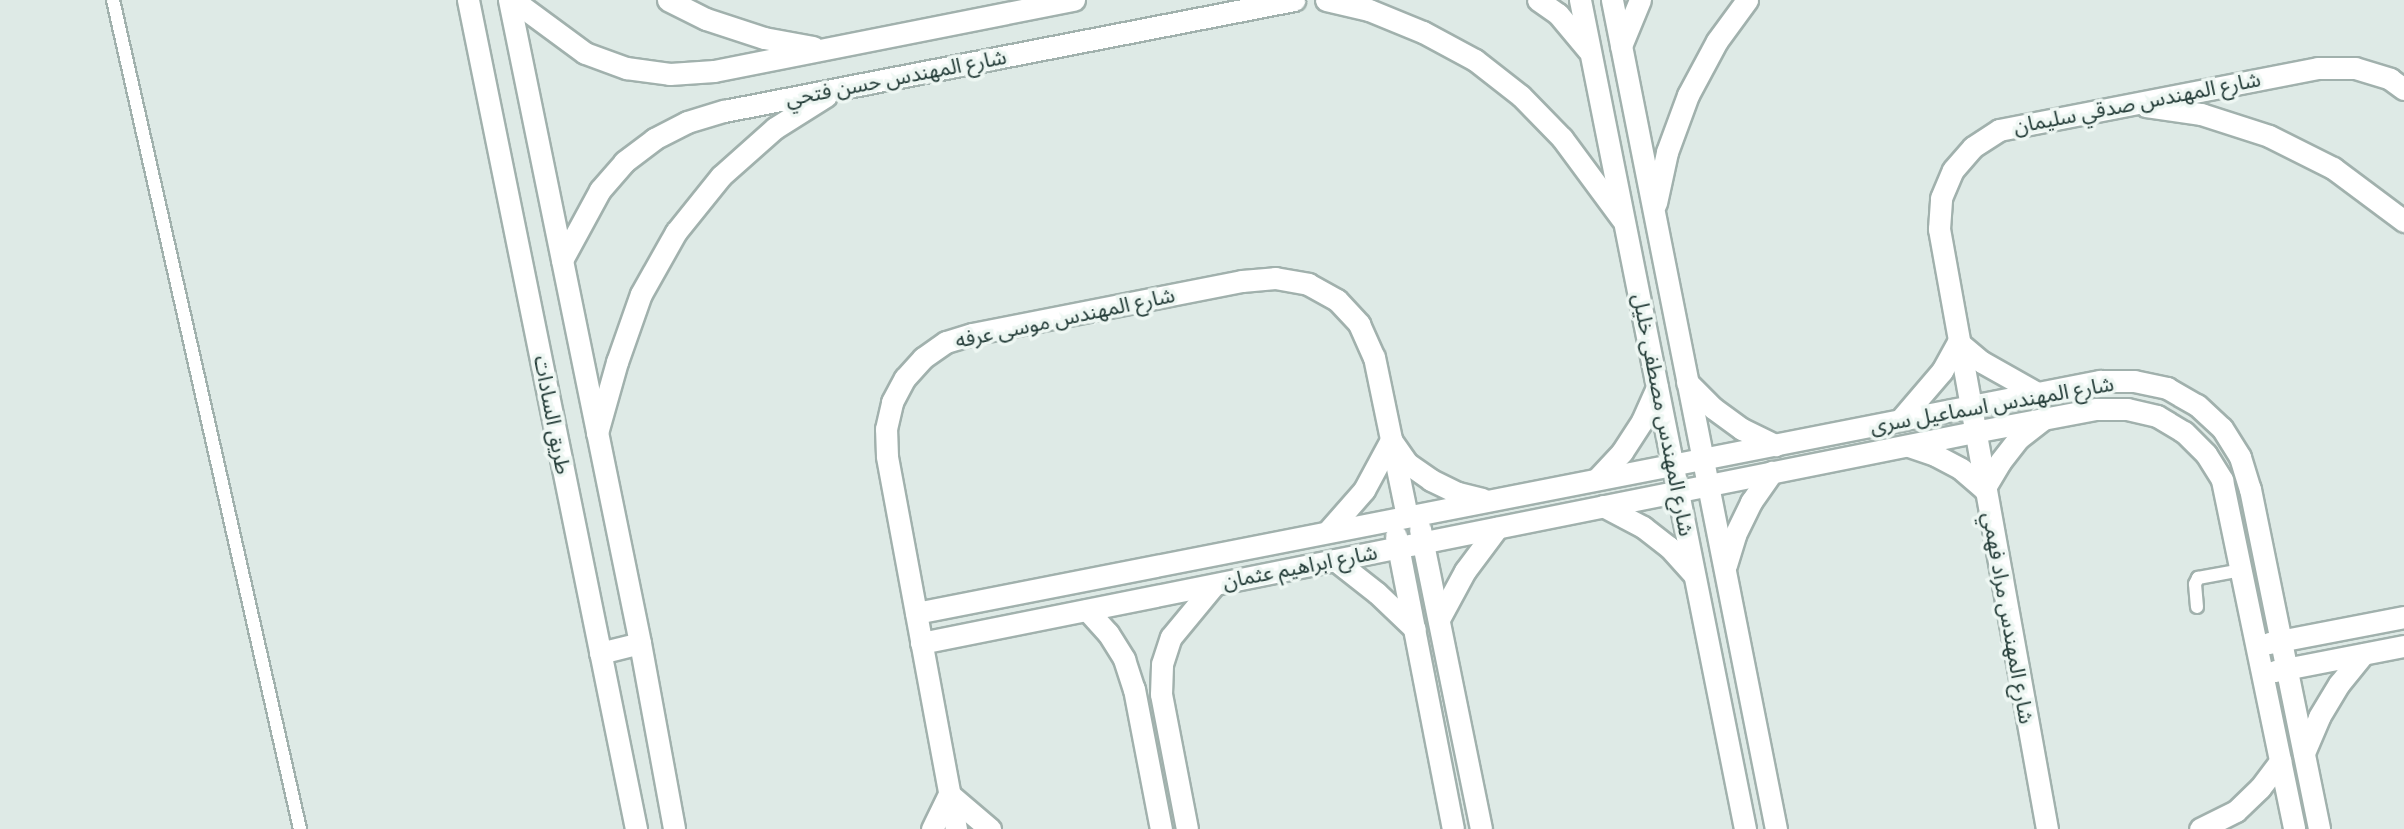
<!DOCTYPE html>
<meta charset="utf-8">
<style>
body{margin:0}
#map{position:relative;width:2404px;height:829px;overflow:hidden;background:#deeae6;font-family:Karla,"Noto Sans Arabic",sans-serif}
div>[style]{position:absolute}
.roads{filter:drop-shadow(2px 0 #a1b1ad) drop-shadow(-2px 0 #a1b1ad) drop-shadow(0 2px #a1b1ad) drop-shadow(0 -2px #a1b1ad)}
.service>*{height:12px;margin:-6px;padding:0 6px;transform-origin:6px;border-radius:6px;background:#fff}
.minor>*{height:21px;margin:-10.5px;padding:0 10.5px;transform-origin:10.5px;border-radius:10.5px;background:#fff}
.secondary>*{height:21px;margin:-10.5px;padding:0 10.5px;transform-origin:10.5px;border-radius:10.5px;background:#fff}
span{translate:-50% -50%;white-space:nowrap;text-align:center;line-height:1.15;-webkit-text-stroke:7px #eef7f3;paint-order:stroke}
.street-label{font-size:21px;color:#203935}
</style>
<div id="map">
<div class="roads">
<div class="service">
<i style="left:113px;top:0;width:850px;rotate:77.29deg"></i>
<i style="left:2197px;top:607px;width:23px;rotate:-95deg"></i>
<i style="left:2195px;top:584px;width:7px;rotate:-63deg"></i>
<i style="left:2198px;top:578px;width:45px;rotate:-10.3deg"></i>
</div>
<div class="minor">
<i style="left:513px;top:0;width:89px;rotate:36.4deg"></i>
<i style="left:585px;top:53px;width:44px;rotate:20.1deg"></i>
<i style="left:626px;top:68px;width:44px;rotate:7.8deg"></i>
<i style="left:670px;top:74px;width:44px;rotate:-3.9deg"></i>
<i style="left:714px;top:71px;width:367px;rotate:-11.2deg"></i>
<i style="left:668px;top:0;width:42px;rotate:26.6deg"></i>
<i style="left:706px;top:19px;width:61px;rotate:18.1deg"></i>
<i style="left:764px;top:38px;width:50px;rotate:10.4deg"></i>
<i style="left:1326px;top:0;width:44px;rotate:13.1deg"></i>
<i style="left:1369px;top:10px;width:58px;rotate:22.2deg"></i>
<i style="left:1423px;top:32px;width:59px;rotate:28.3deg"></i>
<i style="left:1475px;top:60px;width:58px;rotate:38deg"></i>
<i style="left:1521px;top:96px;width:59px;rotate:45.7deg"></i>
<i style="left:1562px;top:138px;width:101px;rotate:53.5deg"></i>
<i style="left:1538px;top:0;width:24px;rotate:35deg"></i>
<i style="left:1558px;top:14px;width:47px;rotate:50.2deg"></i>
<i style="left:1580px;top:0;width:845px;rotate:78.74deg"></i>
<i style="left:1612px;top:0;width:845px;rotate:78.81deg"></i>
<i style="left:1621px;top:46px;width:50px;rotate:-67.6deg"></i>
<i style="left:2146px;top:106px;width:56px;rotate:8.3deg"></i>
<i style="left:2201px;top:114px;width:71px;rotate:17.9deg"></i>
<i style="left:2269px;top:136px;width:72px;rotate:26.6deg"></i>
<i style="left:2333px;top:168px;width:89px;rotate:36.7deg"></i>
<i style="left:1656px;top:203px;width:52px;rotate:-77.8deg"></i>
<i style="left:1667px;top:152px;width:61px;rotate:-69.8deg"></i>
<i style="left:1688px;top:95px;width:61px;rotate:-61.8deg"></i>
<i style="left:1717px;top:41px;width:51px;rotate:-53.8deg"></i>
<i style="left:562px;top:260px;width:80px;rotate:-61.5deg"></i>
<i style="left:600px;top:190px;width:37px;rotate:-49deg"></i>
<i style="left:624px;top:162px;width:38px;rotate:-37deg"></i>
<i style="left:654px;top:139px;width:37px;rotate:-27deg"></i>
<i style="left:687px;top:122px;width:39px;rotate:-17deg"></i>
<i style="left:724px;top:111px;width:581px;rotate:-11.02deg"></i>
<i style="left:1687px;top:382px;width:37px;rotate:45deg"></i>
<i style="left:1713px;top:408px;width:36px;rotate:36deg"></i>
<i style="left:1742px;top:429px;width:37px;rotate:26deg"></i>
<i style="left:1900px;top:420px;width:65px;rotate:-49.4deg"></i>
<i style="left:1942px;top:371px;width:33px;rotate:-61deg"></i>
<i style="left:1958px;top:342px;width:31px;rotate:40deg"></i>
<i style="left:1982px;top:362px;width:63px;rotate:29.4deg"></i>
<i style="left:597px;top:433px;width:74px;rotate:-74.3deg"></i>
<i style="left:617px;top:362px;width:72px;rotate:-70.6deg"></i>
<i style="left:641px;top:294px;width:71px;rotate:-60.6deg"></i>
<i style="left:676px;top:232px;width:72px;rotate:-51.2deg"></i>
<i style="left:721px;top:176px;width:72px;rotate:-41.6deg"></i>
<i style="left:775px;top:128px;width:60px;rotate:-32.1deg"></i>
<i style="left:1909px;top:446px;width:28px;rotate:19deg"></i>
<i style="left:1935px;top:455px;width:30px;rotate:28deg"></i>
<i style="left:1961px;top:469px;width:30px;rotate:41deg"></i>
<i style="left:1984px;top:489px;width:31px;rotate:-59deg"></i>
<i style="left:2000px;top:462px;width:31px;rotate:-52deg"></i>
<i style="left:2019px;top:438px;width:29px;rotate:-38deg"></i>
<i style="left:1597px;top:479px;width:37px;rotate:-47deg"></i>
<i style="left:1622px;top:452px;width:37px;rotate:-57deg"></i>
<i style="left:1642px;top:421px;width:37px;rotate:-66deg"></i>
<i style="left:1603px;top:506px;width:45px;rotate:27.7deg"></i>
<i style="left:1643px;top:527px;width:33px;rotate:38deg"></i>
<i style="left:1669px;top:547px;width:36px;rotate:48deg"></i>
<i style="left:1420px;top:529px;width:306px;rotate:78.5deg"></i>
<i style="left:1329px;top:530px;width:53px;rotate:-48.8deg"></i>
<i style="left:1364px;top:490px;width:57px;rotate:-61.6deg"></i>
<i style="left:1391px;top:440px;width:28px;rotate:55deg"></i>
<i style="left:1407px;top:463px;width:29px;rotate:35deg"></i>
<i style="left:1431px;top:480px;width:30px;rotate:26deg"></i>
<i style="left:1458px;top:493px;width:25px;rotate:14deg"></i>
<i style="left:1396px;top:536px;width:298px;rotate:79deg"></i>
<i style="left:1335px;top:560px;width:53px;rotate:38.2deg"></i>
<i style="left:1377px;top:593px;width:52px;rotate:43.5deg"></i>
<i style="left:1726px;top:565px;width:31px;rotate:-73deg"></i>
<i style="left:1735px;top:535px;width:37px;rotate:-64deg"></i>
<i style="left:1751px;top:502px;width:37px;rotate:-55deg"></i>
<i style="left:1087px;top:610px;width:31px;rotate:48deg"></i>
<i style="left:1108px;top:633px;width:31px;rotate:58deg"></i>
<i style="left:1124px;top:659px;width:32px;rotate:72deg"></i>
<i style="left:1134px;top:689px;width:143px;rotate:79.1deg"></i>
<i style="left:916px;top:613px;width:1207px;rotate:-11.09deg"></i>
<i style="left:2100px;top:381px;width:34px"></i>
<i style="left:2134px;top:381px;width:34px;rotate:12deg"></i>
<i style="left:2167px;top:388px;width:34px;rotate:30deg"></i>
<i style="left:2197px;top:405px;width:34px;rotate:43deg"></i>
<i style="left:2222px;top:428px;width:34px;rotate:58deg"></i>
<i style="left:2240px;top:457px;width:34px;rotate:73deg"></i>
<i style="left:2250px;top:489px;width:347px;rotate:78.5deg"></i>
<i style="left:1439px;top:619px;width:55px;rotate:-61.6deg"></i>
<i style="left:1465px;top:571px;width:54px;rotate:-53.3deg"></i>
<i style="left:921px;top:643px;width:1074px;rotate:-11.33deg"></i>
<i style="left:1974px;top:432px;width:124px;rotate:-10.7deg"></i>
<i style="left:2096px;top:409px;width:31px"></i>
<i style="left:2127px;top:409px;width:31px;rotate:13deg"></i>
<i style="left:2157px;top:416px;width:31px;rotate:31deg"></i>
<i style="left:2184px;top:432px;width:31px;rotate:45deg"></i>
<i style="left:2206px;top:454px;width:31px;rotate:58deg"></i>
<i style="left:2222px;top:480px;width:356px;rotate:78.3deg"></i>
<i style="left:2269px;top:643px;width:137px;rotate:-10.9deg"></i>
<i style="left:2275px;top:671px;width:131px;rotate:-11deg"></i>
<i style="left:2304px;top:753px;width:39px;rotate:-67deg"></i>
<i style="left:2319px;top:717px;width:39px;rotate:-59deg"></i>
<i style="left:2339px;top:684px;width:38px;rotate:-51deg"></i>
<i style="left:932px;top:829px;width:39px;rotate:-64deg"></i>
<i style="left:949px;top:794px;width:54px;rotate:40.5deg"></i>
<i style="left:956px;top:829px;width:379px;rotate:-100.5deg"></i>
<i style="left:887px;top:456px;width:27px;rotate:-92deg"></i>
<i style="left:886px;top:429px;width:28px;rotate:-77deg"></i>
<i style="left:892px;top:402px;width:27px;rotate:-62deg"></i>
<i style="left:905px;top:378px;width:27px;rotate:-48deg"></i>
<i style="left:923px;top:358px;width:28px;rotate:-35deg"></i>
<i style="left:946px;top:342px;width:27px;rotate:-17deg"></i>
<i style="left:972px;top:334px;width:275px;rotate:-11.1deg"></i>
<i style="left:1242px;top:281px;width:33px;rotate:-5deg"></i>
<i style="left:1275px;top:278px;width:34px;rotate:10deg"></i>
<i style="left:1308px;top:284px;width:33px;rotate:29deg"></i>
<i style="left:1337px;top:300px;width:33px;rotate:47deg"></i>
<i style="left:1359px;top:324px;width:36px;rotate:66deg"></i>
<i style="left:1374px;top:357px;width:162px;rotate:78.3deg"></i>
<i style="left:1187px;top:829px;width:137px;rotate:-100.9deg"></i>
<i style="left:1161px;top:694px;width:30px;rotate:-88deg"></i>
<i style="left:1162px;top:664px;width:28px;rotate:-72deg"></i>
<i style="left:1171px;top:637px;width:67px;rotate:-50.4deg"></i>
<i style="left:2047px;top:829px;width:610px;rotate:-100.2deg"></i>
<i style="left:1939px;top:229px;width:31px;rotate:-86deg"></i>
<i style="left:1941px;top:198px;width:30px;rotate:-67deg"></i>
<i style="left:1953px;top:170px;width:30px;rotate:-49deg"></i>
<i style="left:1973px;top:147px;width:31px;rotate:-33deg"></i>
<i style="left:1999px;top:130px;width:325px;rotate:-11deg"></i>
<i style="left:2318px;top:68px;width:37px"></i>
<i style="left:2355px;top:68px;width:37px;rotate:17deg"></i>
<i style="left:2390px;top:79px;width:17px;rotate:36deg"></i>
<i style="left:2200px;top:829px;width:40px;rotate:-26.6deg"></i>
<i style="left:2236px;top:811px;width:33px;rotate:-44deg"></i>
<i style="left:2260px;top:788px;width:34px;rotate:-53deg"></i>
</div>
<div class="secondary">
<i style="left:468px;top:0;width:846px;rotate:78.54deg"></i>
<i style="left:509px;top:0;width:656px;rotate:78.48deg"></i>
<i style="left:640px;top:643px;width:189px;rotate:79.6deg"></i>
<i style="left:600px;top:653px;width:41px;rotate:-14deg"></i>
</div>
</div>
<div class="street-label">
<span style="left:896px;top:78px;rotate:-11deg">شارع المهندس حسن فتحي</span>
<span style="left:2137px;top:103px;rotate:-11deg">شارع المهندس صدقي سليمان</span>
<span style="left:1065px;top:318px;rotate:-12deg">شارع المهندس موسى عرفه</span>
<span style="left:1992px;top:405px;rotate:-10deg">شارع المهندس اسماعيل سرى</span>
<span style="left:552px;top:415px;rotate:79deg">طريق السادات</span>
<span style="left:1663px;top:415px;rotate:79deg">شارع المهندس مصطفى خليل</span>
<span style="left:1300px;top:567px;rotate:-11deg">شارع ابراهيم عثمان</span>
<span style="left:2008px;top:618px;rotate:80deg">شارع المهندس مراد فهمي</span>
</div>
</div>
